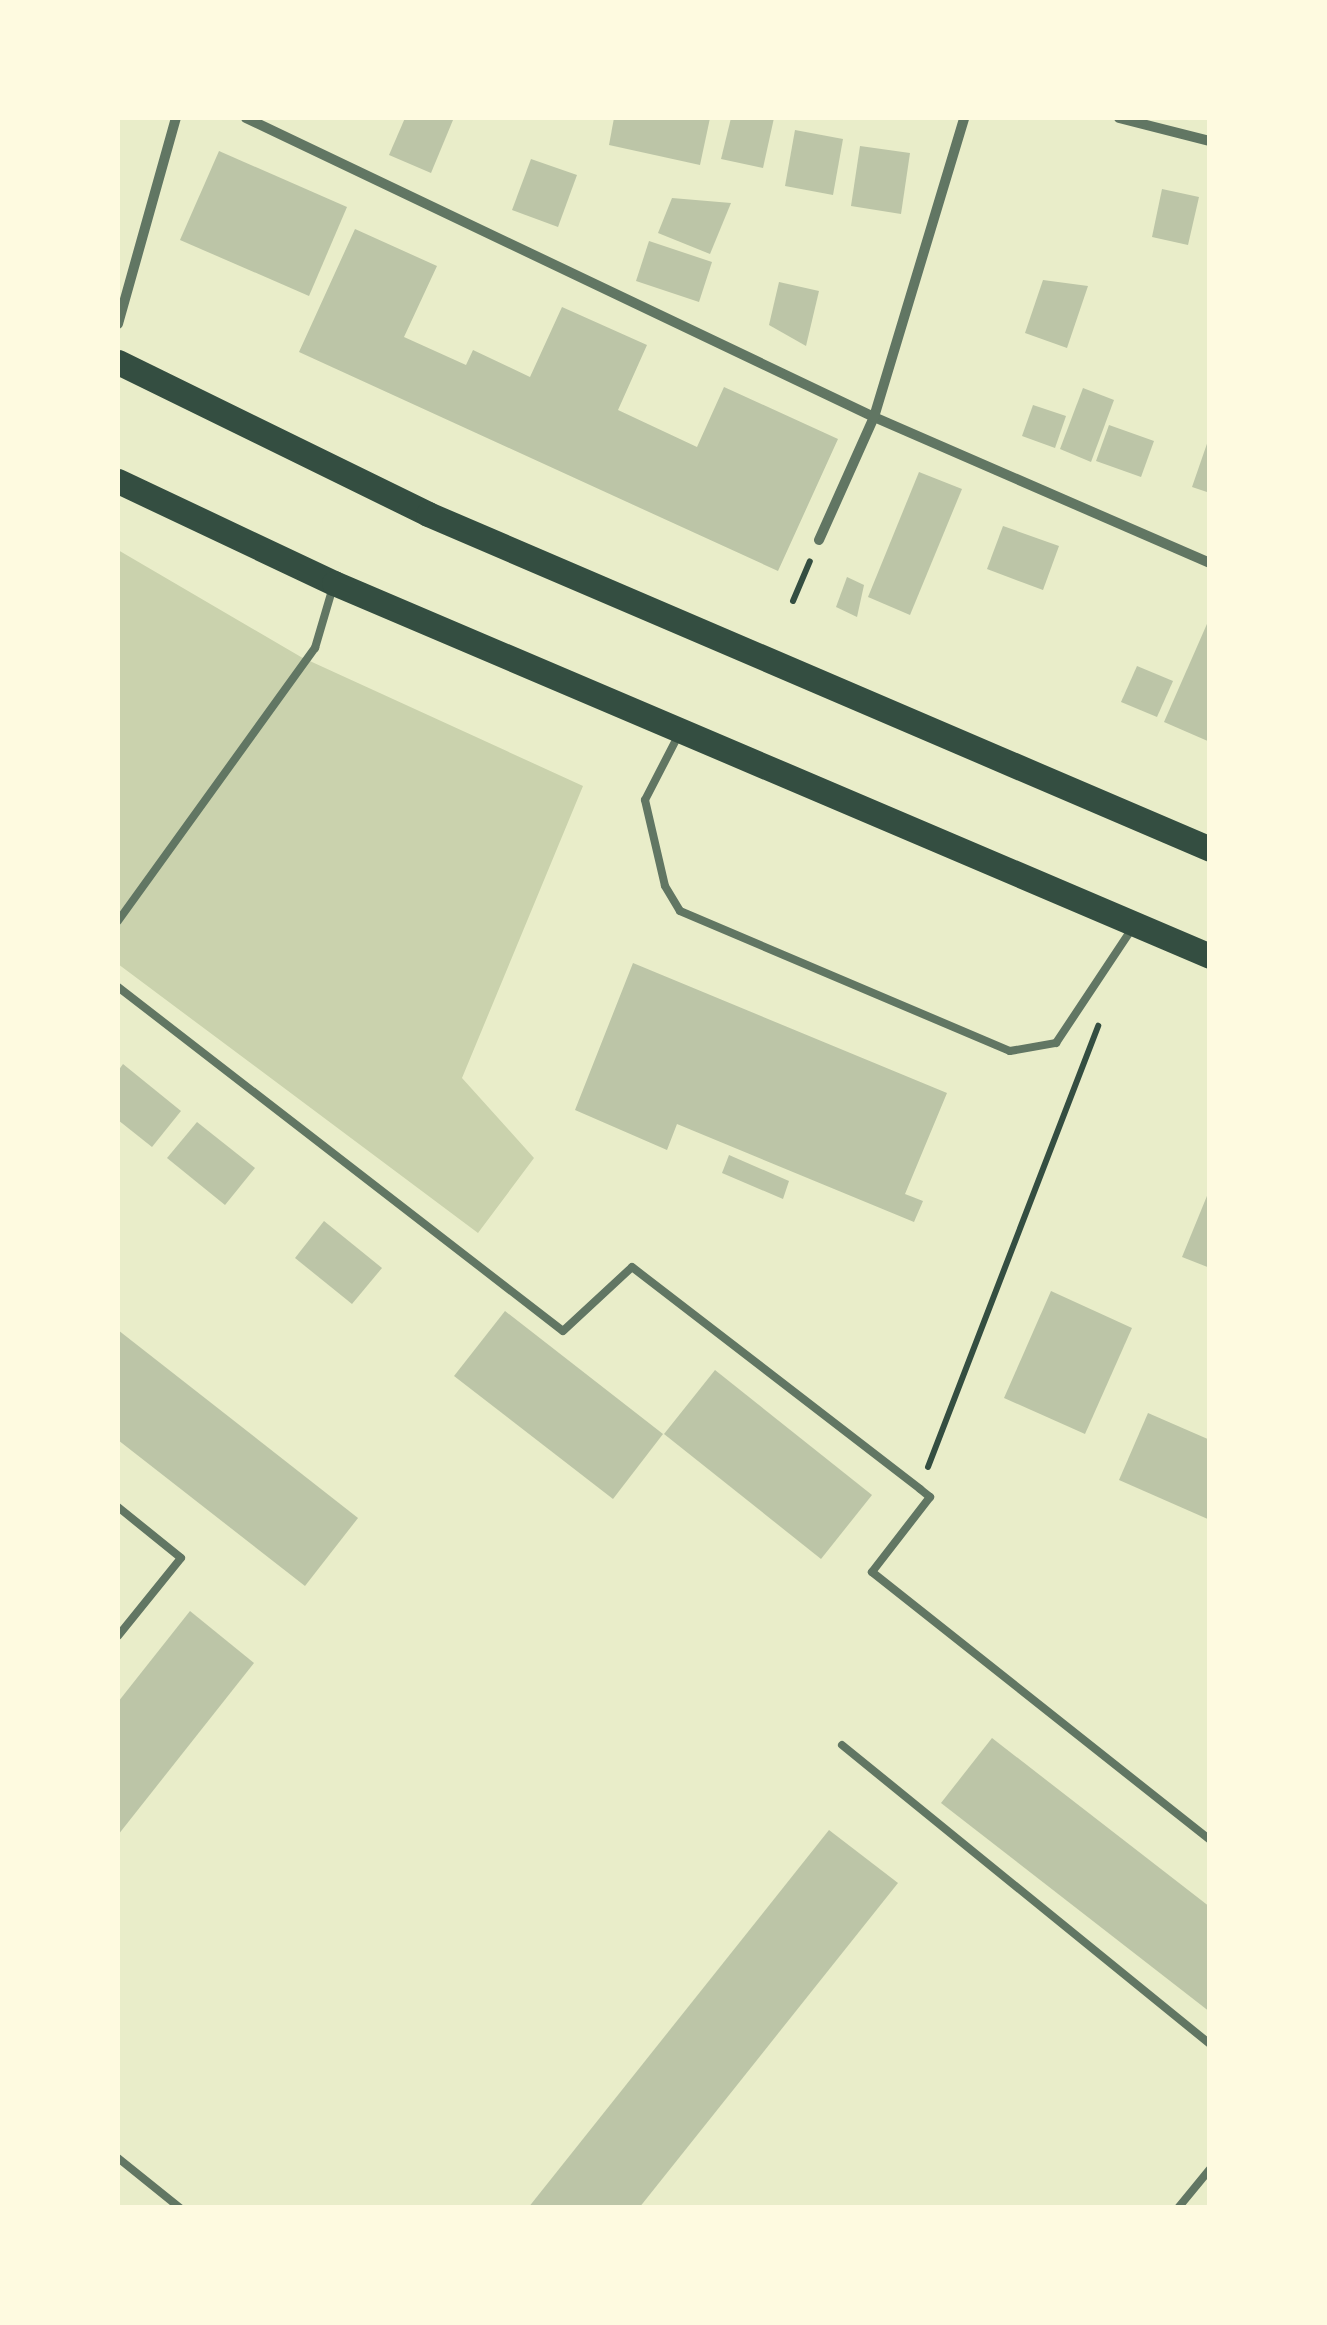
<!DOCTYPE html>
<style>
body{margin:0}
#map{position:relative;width:1327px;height:2325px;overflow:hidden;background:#e9edc9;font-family:Barlow,sans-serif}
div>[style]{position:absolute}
.green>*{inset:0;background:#cad2ad}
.building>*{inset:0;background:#bcc5a7}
.path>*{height:6px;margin:-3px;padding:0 3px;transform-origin:3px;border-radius:3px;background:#344e41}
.service>*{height:8px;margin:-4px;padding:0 4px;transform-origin:4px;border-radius:4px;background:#617663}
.minor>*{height:10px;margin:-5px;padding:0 5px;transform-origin:5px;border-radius:5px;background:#617663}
.primary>*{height:25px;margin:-12.5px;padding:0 12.5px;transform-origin:12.5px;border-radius:12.5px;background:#344e41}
span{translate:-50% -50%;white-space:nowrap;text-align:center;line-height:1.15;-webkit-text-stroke:8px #fefae0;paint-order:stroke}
.frame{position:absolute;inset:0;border:120px solid #fefae0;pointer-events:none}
</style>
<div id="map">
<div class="green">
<i style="clip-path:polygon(118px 550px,301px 657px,583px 786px,462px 1078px,534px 1158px,478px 1233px,118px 964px)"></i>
</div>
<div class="building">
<i style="clip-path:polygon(405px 118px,453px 120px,431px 173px,389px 155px)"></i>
<i style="clip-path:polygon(614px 118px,710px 118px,700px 165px,609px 145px)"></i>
<i style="clip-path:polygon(731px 118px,774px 118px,763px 168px,721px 159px)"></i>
<i style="clip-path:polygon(795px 130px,843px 139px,833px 195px,785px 186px)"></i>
<i style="clip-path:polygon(860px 146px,910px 153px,901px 214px,851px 206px)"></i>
<i style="clip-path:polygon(219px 151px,347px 207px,309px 296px,180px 240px)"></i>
<i style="clip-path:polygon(531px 159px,577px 175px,558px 227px,512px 210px)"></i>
<i style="clip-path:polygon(1162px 189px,1199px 197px,1188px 245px,1152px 237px)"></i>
<i style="clip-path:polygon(672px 198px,731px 203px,710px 254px,658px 233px)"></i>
<i style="clip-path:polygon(355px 229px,437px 266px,404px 337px,466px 365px,473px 350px,530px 377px,562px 307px,647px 345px,618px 410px,697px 447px,724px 387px,838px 439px,778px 571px,299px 352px)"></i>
<i style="clip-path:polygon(649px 241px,712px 262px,699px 302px,636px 281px)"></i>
<i style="clip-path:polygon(1043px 280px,1088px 286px,1067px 348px,1025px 333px)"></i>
<i style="clip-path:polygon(779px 282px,819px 291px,806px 346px,769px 325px)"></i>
<i style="clip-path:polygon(1083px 388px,1114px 400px,1091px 462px,1060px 449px)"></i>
<i style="clip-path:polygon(1033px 405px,1066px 416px,1055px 448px,1022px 436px)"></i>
<i style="clip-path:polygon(1109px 425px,1154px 441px,1141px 477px,1096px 461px)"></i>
<i style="clip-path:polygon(1210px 435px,1210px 493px,1192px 487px)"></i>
<i style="clip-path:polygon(919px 472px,962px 489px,910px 615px,868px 597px)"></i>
<i style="clip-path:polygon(1003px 526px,1059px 546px,1043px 590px,987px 569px)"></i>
<i style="clip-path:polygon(847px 577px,864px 585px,857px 617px,836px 607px)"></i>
<i style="clip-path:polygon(1210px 617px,1210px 742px,1164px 722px)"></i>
<i style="clip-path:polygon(1137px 666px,1173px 681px,1157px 717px,1121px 702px)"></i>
<i style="clip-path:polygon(633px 963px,947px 1093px,905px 1194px,923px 1201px,914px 1222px,677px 1124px,667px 1150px,575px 1110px)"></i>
<i style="clip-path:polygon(123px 1064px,181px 1111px,152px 1147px,118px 1120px,118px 1071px)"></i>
<i style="clip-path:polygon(197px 1122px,255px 1168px,225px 1205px,167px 1158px)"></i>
<i style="clip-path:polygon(729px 1155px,789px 1181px,783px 1199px,722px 1173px)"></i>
<i style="clip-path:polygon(1209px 1191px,1210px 1191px,1210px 1268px,1182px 1257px)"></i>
<i style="clip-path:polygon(324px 1221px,382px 1268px,352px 1304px,295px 1258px)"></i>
<i style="clip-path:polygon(1051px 1291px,1132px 1328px,1085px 1434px,1004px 1398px)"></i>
<i style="clip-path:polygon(505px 1311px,663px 1434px,613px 1499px,454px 1376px)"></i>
<i style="clip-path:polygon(118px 1330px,358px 1518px,305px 1586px,118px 1440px)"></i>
<i style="clip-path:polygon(715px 1370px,872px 1495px,821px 1559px,664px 1434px)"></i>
<i style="clip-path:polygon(1148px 1413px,1210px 1440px,1210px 1520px,1119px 1480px)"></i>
<i style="clip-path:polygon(190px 1611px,254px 1663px,118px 1835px,118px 1702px)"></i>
<i style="clip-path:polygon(992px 1738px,1210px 1907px,1210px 2012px,941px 1803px)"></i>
<i style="clip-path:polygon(829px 1830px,898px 1883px,639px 2208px,528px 2208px)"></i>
</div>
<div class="path">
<i style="left:793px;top:601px;width:43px;rotate:-67deg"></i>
<i style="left:928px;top:1467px;width:473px;rotate:-68.9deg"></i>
</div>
<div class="service">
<i style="left:678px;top:736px;width:72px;rotate:117.3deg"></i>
<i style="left:645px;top:800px;width:88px;rotate:76.9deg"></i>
<i style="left:665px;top:886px;width:29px;rotate:59deg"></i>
<i style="left:680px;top:911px;width:358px;rotate:23deg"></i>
<i style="left:1010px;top:1051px;width:47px;rotate:-9.9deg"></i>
<i style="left:1056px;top:1043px;width:136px;rotate:-56.4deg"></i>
<i style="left:118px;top:921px;width:337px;rotate:-54.2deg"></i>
<i style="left:315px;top:648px;width:64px;rotate:-73.6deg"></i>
<i style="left:118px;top:987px;width:562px;rotate:37.71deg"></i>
<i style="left:563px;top:1331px;width:94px;rotate:-42.8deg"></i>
<i style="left:632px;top:1267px;width:364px;rotate:37.6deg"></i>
<i style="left:920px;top:1489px;width:13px;rotate:39deg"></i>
<i style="left:930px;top:1497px;width:95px;rotate:127.7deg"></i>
<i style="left:872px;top:1572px;width:431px;rotate:38.4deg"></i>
<i style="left:118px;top:1507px;width:81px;rotate:39deg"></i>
<i style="left:181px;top:1558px;width:100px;rotate:128.9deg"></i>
<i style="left:842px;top:1745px;width:474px;rotate:39.1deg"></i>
<i style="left:118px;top:2158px;width:80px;rotate:38.9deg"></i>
<i style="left:1178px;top:2208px;width:50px;rotate:-50.6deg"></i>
</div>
<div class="minor">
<i style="left:246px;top:118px;width:696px;rotate:25.46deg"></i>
<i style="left:874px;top:417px;width:366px;rotate:23.5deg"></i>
<i style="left:1119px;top:118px;width:94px;rotate:14.2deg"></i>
<i style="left:118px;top:324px;width:214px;rotate:-74.3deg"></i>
<i style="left:819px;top:540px;width:135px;rotate:-65.9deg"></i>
<i style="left:874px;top:417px;width:312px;rotate:-73.2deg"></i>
</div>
<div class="primary">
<i style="left:118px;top:362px;width:345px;rotate:26.1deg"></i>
<i style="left:428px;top:514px;width:851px;rotate:23.19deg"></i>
<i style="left:118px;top:481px;width:239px;rotate:25.3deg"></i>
<i style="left:334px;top:583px;width:952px;rotate:23.06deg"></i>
</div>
<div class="frame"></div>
</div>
